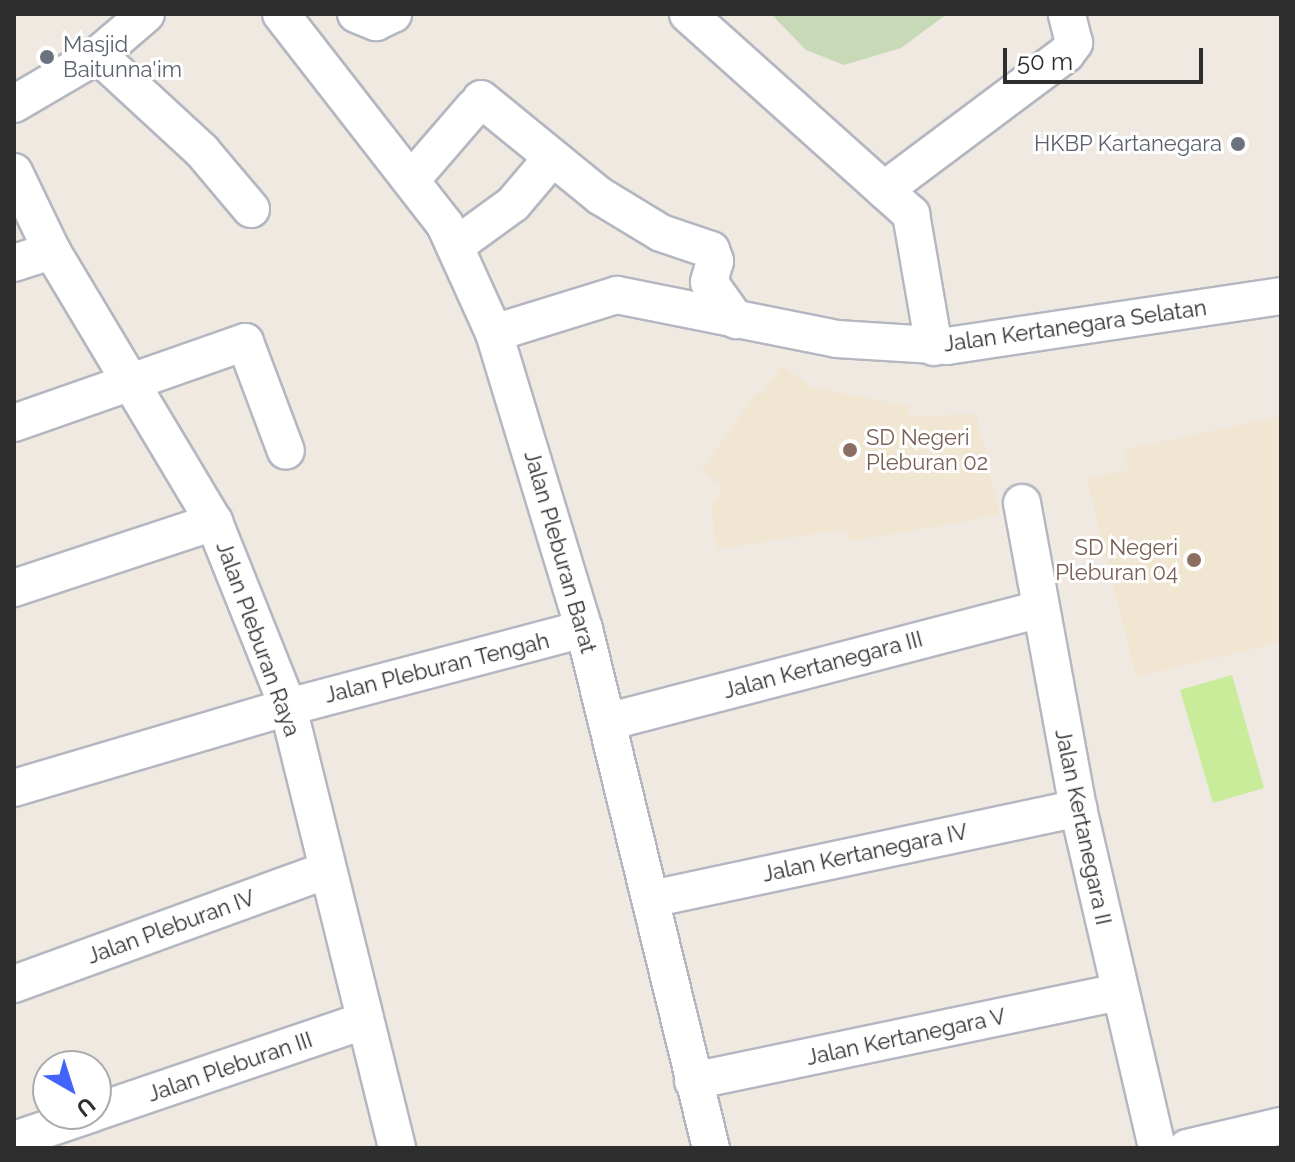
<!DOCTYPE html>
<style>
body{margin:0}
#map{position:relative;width:1295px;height:1162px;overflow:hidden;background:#efe9e1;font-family:Raleway,sans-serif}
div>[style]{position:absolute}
.education>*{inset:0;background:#f0e6d1}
.cemetery>*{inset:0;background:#c8d9b8}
.pitch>*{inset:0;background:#c9ec9a}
.roads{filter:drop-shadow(2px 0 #b4b7c1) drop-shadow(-2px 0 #b4b7c1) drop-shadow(0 2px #b4b7c1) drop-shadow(0 -2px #b4b7c1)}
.minor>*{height:36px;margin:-18px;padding:0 18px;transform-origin:18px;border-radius:18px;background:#fff}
.dots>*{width:22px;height:22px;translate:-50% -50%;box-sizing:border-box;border:4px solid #fff;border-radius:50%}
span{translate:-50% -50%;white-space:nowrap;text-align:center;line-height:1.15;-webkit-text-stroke:6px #fff;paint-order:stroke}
.worship-label{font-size:22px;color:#5b616d}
.left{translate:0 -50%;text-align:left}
.right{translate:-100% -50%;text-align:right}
.street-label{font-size:22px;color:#2e2e2e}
.education-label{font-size:22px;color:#785e54}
.frame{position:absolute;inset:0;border:16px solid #2e2e2e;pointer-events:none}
.north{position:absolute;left:32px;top:1050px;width:80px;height:80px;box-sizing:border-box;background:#fff;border:2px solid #ababab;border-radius:50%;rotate:141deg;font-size:22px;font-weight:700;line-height:32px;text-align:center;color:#2e2e2e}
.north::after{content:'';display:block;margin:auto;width:28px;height:36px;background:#4264fb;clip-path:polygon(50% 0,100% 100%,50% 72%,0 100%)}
.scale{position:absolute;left:1003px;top:48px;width:200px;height:36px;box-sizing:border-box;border:4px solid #2e2e2e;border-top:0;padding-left:10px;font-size:24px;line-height:28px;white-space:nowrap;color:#2e2e2e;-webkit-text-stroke:6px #fff;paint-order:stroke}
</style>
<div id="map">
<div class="education">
<i style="clip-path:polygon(782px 366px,813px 388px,909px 406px,909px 417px,976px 414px,1000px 515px,848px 542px,846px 529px,717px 549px,711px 506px,724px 487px,701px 471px,757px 392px,761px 395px)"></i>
<i style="clip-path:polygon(1281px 416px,1281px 642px,1136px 677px,1087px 479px,1128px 470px,1123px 450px)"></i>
</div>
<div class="cemetery">
<i style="clip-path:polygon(771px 14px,947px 14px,901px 48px,844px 65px,806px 50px)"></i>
</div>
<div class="pitch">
<i style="clip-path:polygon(1232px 675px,1264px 788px,1213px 803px,1180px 690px)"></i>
</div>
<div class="roads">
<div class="minor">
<i style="left:281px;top:14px;width:267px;rotate:52.1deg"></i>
<i style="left:445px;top:225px;width:119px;rotate:65.6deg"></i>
<i style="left:494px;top:333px;width:309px;rotate:73.1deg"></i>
<i style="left:584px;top:629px;width:534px;rotate:76.25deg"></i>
<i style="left:356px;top:14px;width:22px;rotate:22deg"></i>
<i style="left:376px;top:22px;width:19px;rotate:-25deg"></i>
<i style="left:688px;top:14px;width:300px;rotate:41.9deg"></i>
<i style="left:911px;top:214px;width:135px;rotate:80.2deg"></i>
<i style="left:98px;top:55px;width:142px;rotate:42.7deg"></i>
<i style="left:202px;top:151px;width:76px;rotate:49.8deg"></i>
<i style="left:481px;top:99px;width:154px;rotate:39.2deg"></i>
<i style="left:600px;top:196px;width:71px;rotate:31.2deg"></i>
<i style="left:661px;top:233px;width:53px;rotate:18.8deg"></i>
<i style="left:711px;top:250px;width:12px;rotate:70deg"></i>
<i style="left:715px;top:261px;width:22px;rotate:106deg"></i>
<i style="left:709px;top:282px;width:47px;rotate:54.6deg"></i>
<i style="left:14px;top:104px;width:97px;rotate:-30.3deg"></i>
<i style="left:98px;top:55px;width:63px;rotate:-40.5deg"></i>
<i style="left:14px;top:172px;width:88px;rotate:64.3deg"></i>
<i style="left:52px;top:251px;width:316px;rotate:59.1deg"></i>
<i style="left:214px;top:522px;width:199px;rotate:68.2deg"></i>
<i style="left:288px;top:707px;width:454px;rotate:76.1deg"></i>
<i style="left:412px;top:179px;width:96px;rotate:-49.2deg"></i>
<i style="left:884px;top:190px;width:227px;rotate:-36.8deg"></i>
<i style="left:1066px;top:54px;width:14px;rotate:-54deg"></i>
<i style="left:1074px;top:43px;width:30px;rotate:-104deg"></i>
<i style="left:458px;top:244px;width:68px;rotate:-36deg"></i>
<i style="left:513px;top:204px;width:60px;rotate:-49.7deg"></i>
<i style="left:14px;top:263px;width:40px;rotate:-18deg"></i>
<i style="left:494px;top:333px;width:129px;rotate:-17.2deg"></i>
<i style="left:617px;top:295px;width:224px;rotate:11.3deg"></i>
<i style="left:837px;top:339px;width:110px;rotate:3.6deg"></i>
<i style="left:947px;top:346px;width:338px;rotate:-8.5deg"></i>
<i style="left:14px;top:423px;width:245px;rotate:-19.3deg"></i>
<i style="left:245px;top:342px;width:116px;rotate:69.4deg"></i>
<i style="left:1022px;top:503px;width:310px;rotate:79.6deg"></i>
<i style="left:1078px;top:808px;width:349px;rotate:76.9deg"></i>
<i style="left:14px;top:588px;width:211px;rotate:-18.3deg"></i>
<i style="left:607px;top:722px;width:448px;rotate:-14.6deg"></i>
<i style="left:14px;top:788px;width:286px;rotate:-16.5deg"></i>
<i style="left:288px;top:707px;width:306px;rotate:-14.8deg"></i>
<i style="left:651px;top:899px;width:437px;rotate:-12deg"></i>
<i style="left:14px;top:984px;width:334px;rotate:-20deg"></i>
<i style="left:693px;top:1081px;width:435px;rotate:-11.8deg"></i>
<i style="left:96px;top:1112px;width:283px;rotate:-18.8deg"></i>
<i style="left:14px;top:1140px;width:81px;rotate:-18.7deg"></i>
<i style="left:1187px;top:1148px;width:97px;rotate:-13.2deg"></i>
</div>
</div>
<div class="dots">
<i style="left:47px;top:57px;background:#6b7280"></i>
<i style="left:1238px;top:144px;background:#6b7280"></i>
<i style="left:850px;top:450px;background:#8d6e63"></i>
<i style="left:1194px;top:560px;background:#8d6e63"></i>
</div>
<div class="worship-label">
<span class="left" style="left:63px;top:57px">Masjid<br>Baitunna'im</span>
<span class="right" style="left:1222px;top:144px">HKBP Kartanegara</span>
</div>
<div class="street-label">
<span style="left:1075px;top:326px;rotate:-8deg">Jalan Kertanegara Selatan</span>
<span style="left:560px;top:552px;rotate:74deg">Jalan Pleburan Barat</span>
<span style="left:258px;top:639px;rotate:70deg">Jalan Pleburan Raya</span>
<span style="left:823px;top:665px;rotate:-15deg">Jalan Kertanegara III</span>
<span style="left:437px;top:668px;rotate:-14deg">Jalan Pleburan Tengah</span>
<span style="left:1083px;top:827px;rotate:78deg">Jalan Kertanegara II</span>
<span style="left:865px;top:853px;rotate:-12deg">Jalan Kertanegara IV</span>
<span style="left:171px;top:927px;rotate:-20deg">Jalan Pleburan IV</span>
<span style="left:906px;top:1037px;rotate:-12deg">Jalan Kertanegara V</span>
<span style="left:230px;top:1067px;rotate:-19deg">Jalan Pleburan III</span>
</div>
<div class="education-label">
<span class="left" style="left:866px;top:450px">SD Negeri<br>Pleburan 02</span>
<span class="right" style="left:1178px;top:560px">SD Negeri<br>Pleburan 04</span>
</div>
<div class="frame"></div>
<div class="north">U</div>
<div class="scale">50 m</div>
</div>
